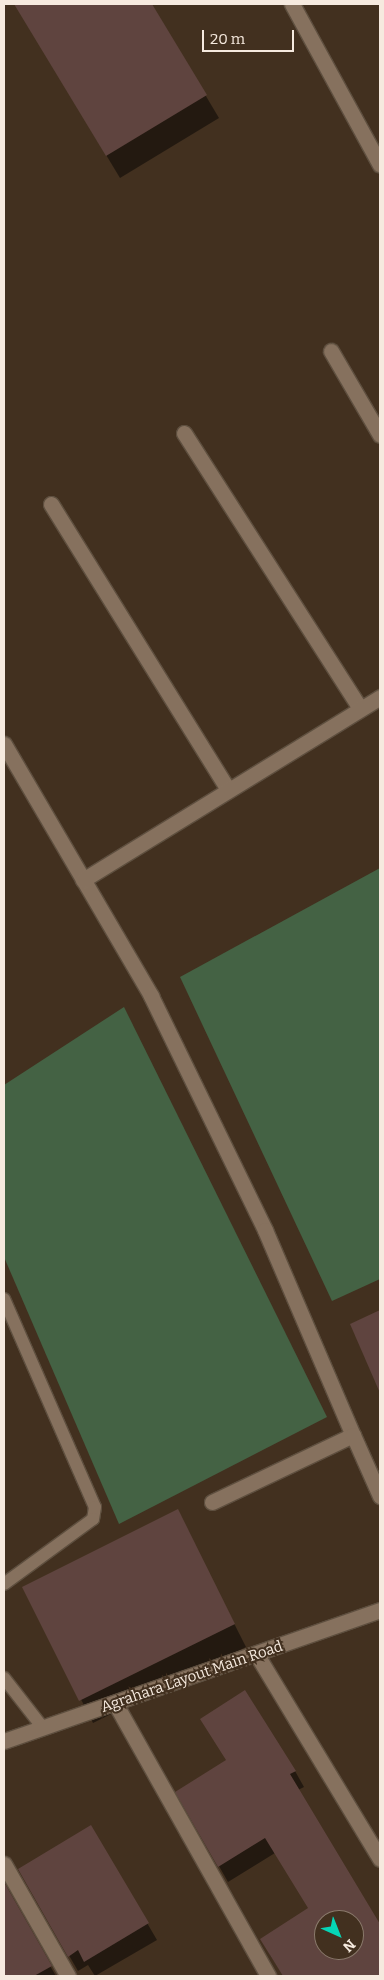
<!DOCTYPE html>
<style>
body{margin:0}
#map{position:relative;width:384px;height:1980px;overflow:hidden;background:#42301f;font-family:Bitter,serif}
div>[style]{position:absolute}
.green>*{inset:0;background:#446244}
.shadow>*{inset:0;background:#0007}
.building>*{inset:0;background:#5f443f}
.roads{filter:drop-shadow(1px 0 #5e4f3f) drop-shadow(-1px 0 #5e4f3f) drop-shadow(0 1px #5e4f3f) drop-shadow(0 -1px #5e4f3f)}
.lane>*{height:12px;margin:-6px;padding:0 6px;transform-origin:6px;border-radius:6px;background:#86715e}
.street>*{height:15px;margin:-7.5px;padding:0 7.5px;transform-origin:7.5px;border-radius:7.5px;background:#86715e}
.secondary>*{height:15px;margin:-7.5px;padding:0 7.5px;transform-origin:7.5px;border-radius:7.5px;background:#86715e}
span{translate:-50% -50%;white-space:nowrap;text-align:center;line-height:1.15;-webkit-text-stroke:4px #42301f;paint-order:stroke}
.street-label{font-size:15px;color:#f6eadf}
.frame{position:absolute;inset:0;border:5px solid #f6eadf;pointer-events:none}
.north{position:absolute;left:314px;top:1910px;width:50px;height:50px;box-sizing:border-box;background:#42301f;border:1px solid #8a7a6c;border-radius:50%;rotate:136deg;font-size:14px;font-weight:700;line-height:20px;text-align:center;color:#f6eadf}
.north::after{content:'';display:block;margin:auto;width:18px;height:22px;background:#06d5b6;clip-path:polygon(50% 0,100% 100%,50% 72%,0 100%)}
.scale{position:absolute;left:202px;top:30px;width:92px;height:22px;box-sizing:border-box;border:2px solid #f6eadf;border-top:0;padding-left:6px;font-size:15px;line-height:18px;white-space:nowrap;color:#f6eadf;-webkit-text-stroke:4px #42301f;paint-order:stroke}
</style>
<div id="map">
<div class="green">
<i style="clip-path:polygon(380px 868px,380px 1279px,332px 1301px,180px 977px)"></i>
<i style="clip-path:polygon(124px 1007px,327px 1417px,119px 1524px,4px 1257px,4px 1085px)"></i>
</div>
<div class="shadow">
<i style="clip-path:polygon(15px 4px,151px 4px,219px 118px,120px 178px)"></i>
<i style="clip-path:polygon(380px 1311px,380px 1390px,351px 1324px)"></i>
<i style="clip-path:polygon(177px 1511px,246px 1647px,93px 1723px,24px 1587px)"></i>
<i style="clip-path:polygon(evenodd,295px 1771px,304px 1787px,298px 1790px,380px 1926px,380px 1976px,284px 1976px,270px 1955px,310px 1909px,275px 1853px,228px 1882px,177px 1792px,295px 1771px,324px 1920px,354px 1920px,354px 1950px,324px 1950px,324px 1920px)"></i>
<i style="clip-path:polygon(91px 1827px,157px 1940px,95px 1976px,88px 1965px,78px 1971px,26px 1881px)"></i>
<i style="clip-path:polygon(7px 1892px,56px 1976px,4px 1976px,4px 1894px)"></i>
</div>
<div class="building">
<i style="clip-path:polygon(14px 4px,152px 4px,207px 95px,106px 156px)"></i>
<i style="clip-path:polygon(380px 1310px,380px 1393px,350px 1324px)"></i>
<i style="clip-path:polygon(178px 1509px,235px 1624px,79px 1701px,22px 1587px)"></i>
<i style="clip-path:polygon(evenodd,245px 1690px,296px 1771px,290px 1774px,380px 1924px,380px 1976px,283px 1976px,260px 1939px,308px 1908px,265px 1838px,218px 1867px,175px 1792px,226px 1760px,200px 1719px,245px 1690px,324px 1920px,354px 1920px,354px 1950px,324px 1950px,324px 1920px)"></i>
<i style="clip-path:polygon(91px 1825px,149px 1923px,84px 1962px,78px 1950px,68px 1957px,18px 1869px)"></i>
<i style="clip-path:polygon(4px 1882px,52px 1966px,34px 1976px,4px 1976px)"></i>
</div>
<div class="roads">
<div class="lane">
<i style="left:4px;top:1299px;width:227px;rotate:66.4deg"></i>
<i style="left:95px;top:1507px;width:12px;rotate:99deg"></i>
<i style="left:93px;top:1519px;width:110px;rotate:143.9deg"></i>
<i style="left:4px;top:1678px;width:63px;rotate:52deg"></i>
</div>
<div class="street">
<i style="left:292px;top:4px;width:183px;rotate:61.3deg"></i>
<i style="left:331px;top:351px;width:97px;rotate:59.7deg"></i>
<i style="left:184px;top:433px;width:326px;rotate:57.4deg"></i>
<i style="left:51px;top:504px;width:336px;rotate:58.2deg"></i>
<i style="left:4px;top:744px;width:292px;rotate:59.7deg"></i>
<i style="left:151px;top:996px;width:260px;rotate:64deg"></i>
<i style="left:265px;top:1230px;width:223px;rotate:66.8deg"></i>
<i style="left:83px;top:880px;width:349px;rotate:-31.6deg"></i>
<i style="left:212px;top:1502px;width:156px;rotate:-25.4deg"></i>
<i style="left:353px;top:1435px;width:67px;rotate:66.1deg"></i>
<i style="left:257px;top:1655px;width:238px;rotate:58.9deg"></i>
<i style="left:115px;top:1703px;width:313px;rotate:60.7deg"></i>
<i style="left:4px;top:1864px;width:129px;rotate:60.3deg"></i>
</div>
<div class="secondary">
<i style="left:4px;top:1741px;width:398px;rotate:-19.2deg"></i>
</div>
</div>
<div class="street-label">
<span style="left:192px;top:1677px;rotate:-19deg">Agrahara Layout Main Road</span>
</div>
<div class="frame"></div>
<div class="north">N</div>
<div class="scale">20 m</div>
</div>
